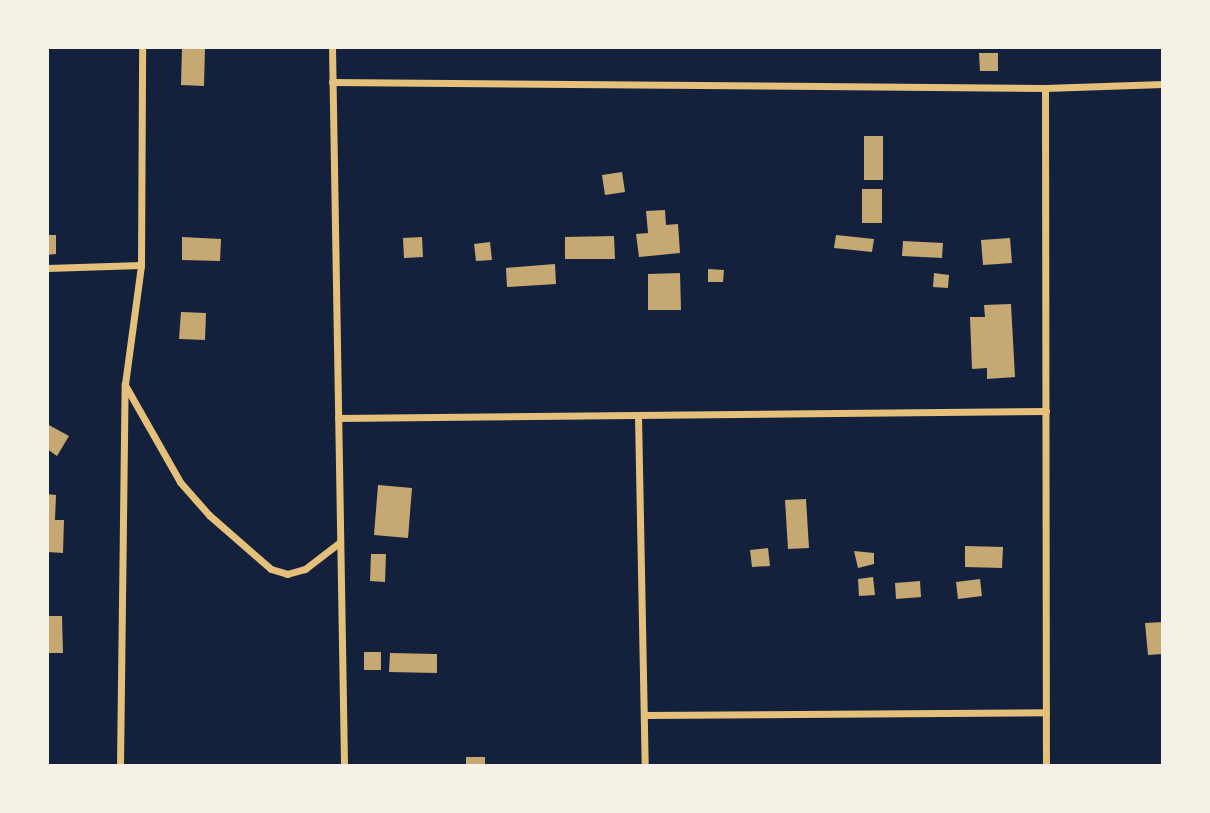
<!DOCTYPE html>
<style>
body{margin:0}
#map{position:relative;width:1210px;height:813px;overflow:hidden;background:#14213d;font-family:"Titillium Web",sans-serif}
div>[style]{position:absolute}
.building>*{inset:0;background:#c6a872}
.minor>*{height:7px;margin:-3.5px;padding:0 3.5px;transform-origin:3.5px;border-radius:3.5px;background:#e5c07b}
span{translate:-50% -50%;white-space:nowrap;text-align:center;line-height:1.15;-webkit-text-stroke:7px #f6f1e7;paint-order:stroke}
.frame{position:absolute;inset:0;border:49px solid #f6f1e7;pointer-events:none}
</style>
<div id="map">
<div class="building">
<i style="clip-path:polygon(182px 47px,205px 47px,204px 86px,181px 85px)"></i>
<i style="clip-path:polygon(979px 53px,998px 53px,998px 71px,980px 71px)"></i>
<i style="clip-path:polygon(864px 136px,883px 136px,883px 180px,864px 180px)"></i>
<i style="clip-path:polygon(622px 172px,625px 192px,605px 195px,602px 175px)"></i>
<i style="clip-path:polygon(862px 189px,882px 189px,882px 223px,862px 223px)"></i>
<i style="clip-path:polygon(665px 210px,666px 225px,678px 224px,680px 253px,639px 257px,636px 234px,648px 233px,646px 211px)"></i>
<i style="clip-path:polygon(47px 235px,56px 235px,56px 254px,47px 255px)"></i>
<i style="clip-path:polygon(836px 235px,874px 239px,872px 252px,834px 248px)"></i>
<i style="clip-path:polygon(614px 236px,615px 259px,565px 259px,565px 237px)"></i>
<i style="clip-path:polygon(182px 237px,221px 239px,220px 261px,182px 260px)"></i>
<i style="clip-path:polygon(422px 237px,423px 257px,404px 258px,403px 238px)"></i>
<i style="clip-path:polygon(1010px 238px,1012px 263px,983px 265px,981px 240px)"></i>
<i style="clip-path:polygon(903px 241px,943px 243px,942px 258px,902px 256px)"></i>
<i style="clip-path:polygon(490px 242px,492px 260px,476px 261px,474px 244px)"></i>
<i style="clip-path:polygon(555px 264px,556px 284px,507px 287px,506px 268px)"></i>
<i style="clip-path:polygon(708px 269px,724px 270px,723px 282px,708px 282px)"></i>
<i style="clip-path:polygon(680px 273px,681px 310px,648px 310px,648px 274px)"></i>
<i style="clip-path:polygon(934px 273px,949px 275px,948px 288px,933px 287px)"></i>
<i style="clip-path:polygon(1011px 304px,1015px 377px,987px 379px,987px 368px,972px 369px,970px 317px,985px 317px,984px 305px)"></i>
<i style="clip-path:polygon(181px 312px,206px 313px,205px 340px,179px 339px)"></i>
<i style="clip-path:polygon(47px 424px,69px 436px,57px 456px,47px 449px)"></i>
<i style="clip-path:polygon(378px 485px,412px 488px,408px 538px,374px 535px)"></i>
<i style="clip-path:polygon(47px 494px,56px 495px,55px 520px,64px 520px,63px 553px,47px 552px)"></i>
<i style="clip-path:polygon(806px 499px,809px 548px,788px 549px,785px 500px)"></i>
<i style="clip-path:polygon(965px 546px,1003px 547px,1002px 568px,965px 567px)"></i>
<i style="clip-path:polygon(768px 548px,770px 566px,752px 567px,750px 550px)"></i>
<i style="clip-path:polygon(854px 551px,874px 553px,874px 564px,858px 568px)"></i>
<i style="clip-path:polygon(371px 554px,386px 554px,385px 582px,370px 581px)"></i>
<i style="clip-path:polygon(873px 577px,875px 595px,859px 596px,858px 579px)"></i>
<i style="clip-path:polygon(980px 579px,982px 596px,958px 599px,956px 582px)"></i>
<i style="clip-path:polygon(920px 581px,921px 597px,896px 599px,895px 583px)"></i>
<i style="clip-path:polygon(47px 616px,62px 616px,63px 653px,47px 653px)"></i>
<i style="clip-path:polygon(1163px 622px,1163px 654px,1148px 655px,1145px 623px)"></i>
<i style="clip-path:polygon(364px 652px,381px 652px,381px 670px,364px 670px)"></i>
<i style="clip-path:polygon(390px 653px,437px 654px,437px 673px,389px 672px)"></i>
<i style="clip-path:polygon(466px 757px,485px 757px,485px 766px,466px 766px)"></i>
</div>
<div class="minor">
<i style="left:332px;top:47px;width:719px;rotate:89.04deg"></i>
<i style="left:332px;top:82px;width:713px;rotate:0.48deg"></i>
<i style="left:1045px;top:88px;width:118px;rotate:-1.9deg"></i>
<i style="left:1045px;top:88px;width:678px;rotate:89.92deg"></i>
<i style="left:47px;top:268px;width:94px;rotate:-1.8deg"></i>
<i style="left:125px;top:385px;width:112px;rotate:60.4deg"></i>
<i style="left:180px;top:482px;width:44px;rotate:48.7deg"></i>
<i style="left:209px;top:515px;width:82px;rotate:41.1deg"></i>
<i style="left:271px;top:569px;width:17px;rotate:17deg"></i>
<i style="left:287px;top:574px;width:19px;rotate:-16deg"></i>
<i style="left:305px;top:569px;width:44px;rotate:-37.6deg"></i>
<i style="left:638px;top:415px;width:351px;rotate:88.9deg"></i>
<i style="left:338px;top:418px;width:708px;rotate:-0.57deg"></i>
<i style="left:644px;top:715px;width:402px;rotate:-0.4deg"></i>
<i style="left:120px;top:766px;width:382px;rotate:-89.3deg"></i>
<i style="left:125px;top:384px;width:120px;rotate:-82.3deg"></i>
<i style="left:141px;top:265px;width:218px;rotate:-89.7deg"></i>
</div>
<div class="frame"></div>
</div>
